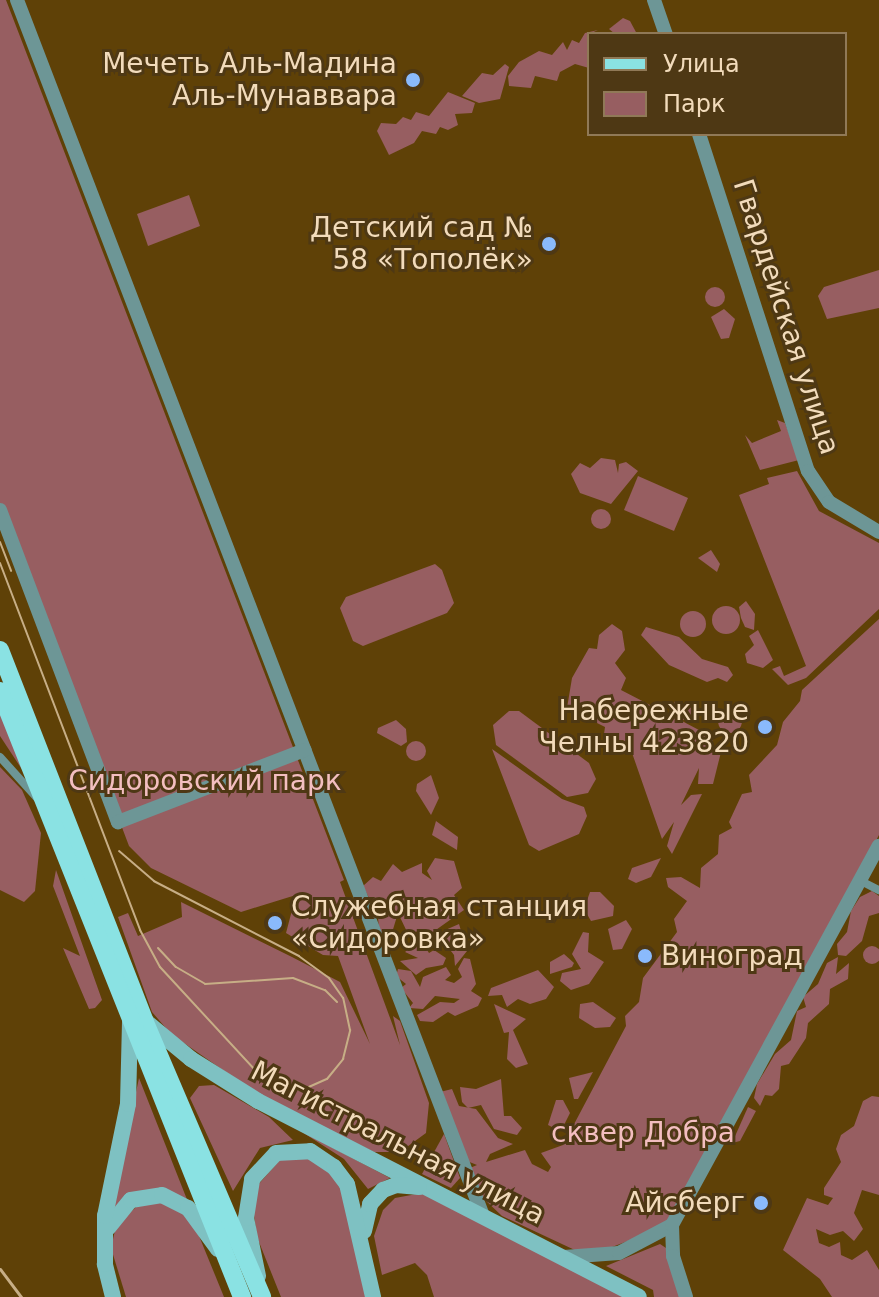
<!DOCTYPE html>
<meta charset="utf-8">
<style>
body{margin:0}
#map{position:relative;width:879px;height:1297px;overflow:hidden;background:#5f4107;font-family:"DejaVu Sans",sans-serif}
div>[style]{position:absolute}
.green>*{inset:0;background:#975e61}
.round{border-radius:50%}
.minor>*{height:8px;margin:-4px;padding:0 4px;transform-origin:4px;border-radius:4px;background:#6d9696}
.tertiary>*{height:14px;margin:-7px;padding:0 7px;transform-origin:7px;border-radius:7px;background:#6d9696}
.secondary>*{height:16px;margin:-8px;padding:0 8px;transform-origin:8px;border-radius:8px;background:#7ec1c2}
.primary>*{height:18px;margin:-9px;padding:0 9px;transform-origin:9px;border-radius:9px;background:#8ae2e3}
.tram>*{height:2px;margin:-1px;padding:0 1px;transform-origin:1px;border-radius:1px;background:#c7ae86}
.rail>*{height:3px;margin:-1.5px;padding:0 1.5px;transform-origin:1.5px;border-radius:1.5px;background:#c7ae86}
.dots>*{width:22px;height:22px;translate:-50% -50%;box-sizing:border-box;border:4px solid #4e3814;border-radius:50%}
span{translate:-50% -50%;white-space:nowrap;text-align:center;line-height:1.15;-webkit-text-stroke:6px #4e3814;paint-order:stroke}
.poi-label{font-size:28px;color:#f2dbbb}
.right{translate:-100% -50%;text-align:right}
.left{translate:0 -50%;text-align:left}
.street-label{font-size:28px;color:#f2dbbb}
.park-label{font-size:28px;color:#f3bec0}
.legend{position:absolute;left:587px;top:32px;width:260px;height:104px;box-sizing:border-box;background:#4e3814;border:2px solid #907957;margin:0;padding:10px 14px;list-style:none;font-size:24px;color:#f2dbbb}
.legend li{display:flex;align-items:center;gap:16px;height:40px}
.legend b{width:40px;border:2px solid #907957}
</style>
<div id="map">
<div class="green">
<i style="clip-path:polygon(0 0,6px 0,344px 880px,340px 882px,400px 1045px,393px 1016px,400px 1021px,429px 1103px,426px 1133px,400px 1152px,374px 1152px,266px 1100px,171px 1034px,152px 1012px,118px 917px,128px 913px,138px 936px,182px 917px,181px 902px,292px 957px,340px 982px,370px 1044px,338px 956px,323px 955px,286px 933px,296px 895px,241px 912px,151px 868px,129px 846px,0 504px)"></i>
<i style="clip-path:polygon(623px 18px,630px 21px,637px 34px,615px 34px,609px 29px)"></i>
<i style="clip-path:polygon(598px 30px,589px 34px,589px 68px,575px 64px,560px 72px,557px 81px,535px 76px,531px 88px,509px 86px,508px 76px,519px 62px,539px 51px,552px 55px,563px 42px,567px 50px,572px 40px,579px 43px,585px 33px)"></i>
<i style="clip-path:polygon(505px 64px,509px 67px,500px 99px,479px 103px,462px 96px,482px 73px,493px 75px)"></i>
<i style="clip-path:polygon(448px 92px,475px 103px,472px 113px,455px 114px,458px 125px,448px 130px,440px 127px,436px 134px,422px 131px,414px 143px,389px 155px,377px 131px,381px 123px,396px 124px,403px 117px,411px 120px,416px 112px,429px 116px)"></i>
<i style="clip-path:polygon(189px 195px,200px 226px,148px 246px,137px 214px)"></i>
<i style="clip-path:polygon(879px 270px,879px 308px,827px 319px,818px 296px,824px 287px)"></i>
<i class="round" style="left:705px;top:287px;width:20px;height:20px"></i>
<i style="clip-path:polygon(724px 309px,735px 319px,729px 338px,721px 339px,711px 317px)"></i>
<i style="clip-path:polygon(777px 420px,785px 423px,799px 460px,760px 470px,745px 435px,752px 443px,781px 431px)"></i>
<i style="clip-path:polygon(601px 458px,615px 460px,618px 473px,619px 464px,626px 462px,638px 471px,611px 504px,580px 493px,571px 474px,580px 463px,590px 468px)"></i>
<i style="clip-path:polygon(797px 471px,819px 511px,879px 543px,879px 609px,806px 678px,788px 685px,772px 669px,780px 666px,784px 676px,806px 666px,739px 495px,769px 484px,767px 478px)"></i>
<i style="clip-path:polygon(638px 476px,688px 498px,674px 531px,624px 510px)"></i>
<i class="round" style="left:591px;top:509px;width:20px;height:20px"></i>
<i style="clip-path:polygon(711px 550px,720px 564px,717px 572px,698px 558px)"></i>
<i style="clip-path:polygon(435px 564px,442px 570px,454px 603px,447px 613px,363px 646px,353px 641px,340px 608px,346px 597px)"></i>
<i style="clip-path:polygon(746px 601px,755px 614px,754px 630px,745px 627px,741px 618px,739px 607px)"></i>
<i class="round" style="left:712px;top:606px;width:28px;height:28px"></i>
<i class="round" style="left:680px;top:611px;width:26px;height:26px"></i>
<i style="clip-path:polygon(879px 619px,879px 835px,667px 1226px,599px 1252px,579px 1252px,502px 1216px,483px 1198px,470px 1168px,477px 1165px,467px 1161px,440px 1092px,452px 1089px,459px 1106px,476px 1109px,498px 1138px,513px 1144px,490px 1154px,486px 1162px,525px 1150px,532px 1164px,548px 1172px,551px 1167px,541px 1153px,563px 1145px,626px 1026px,625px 1016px,639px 1002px,643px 978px,677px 932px,674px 919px,687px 901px,668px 887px,666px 878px,681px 877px,700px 888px,701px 868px,718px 854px,719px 835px,732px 828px,729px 822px,742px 794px,752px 792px,749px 775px,777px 745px,783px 722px,800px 701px,802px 690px)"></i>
<i style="clip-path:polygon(612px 624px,622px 631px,625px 650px,615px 663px,626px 678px,621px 690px,679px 720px,672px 709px,675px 701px,697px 710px,682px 721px,714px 738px,708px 749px,721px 752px,713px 784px,698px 784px,699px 768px,681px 805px,691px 795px,702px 794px,672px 854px,667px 846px,674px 822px,662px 839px,631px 750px,623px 740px,612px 743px,604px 734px,605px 727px,567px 708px,572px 678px,589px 648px,597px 649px,599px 635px)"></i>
<i style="clip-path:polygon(646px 627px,679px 637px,702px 659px,728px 667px,733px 675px,727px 682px,718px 678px,707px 682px,669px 665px,641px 635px)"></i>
<i style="clip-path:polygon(758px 630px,773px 660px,763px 668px,747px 663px,745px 654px,754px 645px,749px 636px)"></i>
<i class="round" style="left:718px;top:709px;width:24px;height:24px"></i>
<i style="clip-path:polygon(509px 711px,519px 711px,589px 763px,596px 779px,588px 793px,567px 797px,496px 745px,493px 725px)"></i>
<i style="clip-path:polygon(0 712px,23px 771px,0 736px)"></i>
<i style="clip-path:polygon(396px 720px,406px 729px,407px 742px,401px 746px,377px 733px,378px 728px)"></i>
<i class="round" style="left:406px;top:741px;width:20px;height:20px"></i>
<i style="clip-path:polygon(492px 749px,562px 799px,584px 807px,587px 816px,579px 834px,539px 851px,529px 845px)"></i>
<i style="clip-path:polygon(0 767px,22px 790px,41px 833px,35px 891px,24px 902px,0 890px)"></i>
<i style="clip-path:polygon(431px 775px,439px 798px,431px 815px,416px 791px,417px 784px)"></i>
<i style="clip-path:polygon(436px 821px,458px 837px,457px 850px,432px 835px)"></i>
<i style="clip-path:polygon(435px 858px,454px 861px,462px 888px,454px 895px,464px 910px,433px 932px,421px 929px,409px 936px,398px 913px,391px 936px,379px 932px,378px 916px,363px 886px,373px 877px,381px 881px,393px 864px,402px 872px,422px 863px,422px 873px,432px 880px,427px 871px)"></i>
<i style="clip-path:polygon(661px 858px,651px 877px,636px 883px,628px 879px,632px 868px)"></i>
<i style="clip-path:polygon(56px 870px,102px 1000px,95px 1008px,89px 1009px,63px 948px,80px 956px,53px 886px)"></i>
<i style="clip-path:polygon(872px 891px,879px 896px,879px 913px,869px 916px,862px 941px,846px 956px,838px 955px,837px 944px,847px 932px,851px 911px,860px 897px)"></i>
<i style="clip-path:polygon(590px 892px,600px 892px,614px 906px,613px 916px,591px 921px,584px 909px)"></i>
<i style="clip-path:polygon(626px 920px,632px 929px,622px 949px,613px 950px,608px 929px)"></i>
<i style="clip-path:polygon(459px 924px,467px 951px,455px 966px,454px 955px,441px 938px,443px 931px)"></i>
<i style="clip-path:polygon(583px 932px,589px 933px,588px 952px,604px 962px,589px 984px,571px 990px,560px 981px,562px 973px,581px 969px,572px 954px)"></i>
<i style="clip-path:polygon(420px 939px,429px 953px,434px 950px,446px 958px,443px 965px,426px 968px,416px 975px,400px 961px,418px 958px,405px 952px)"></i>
<i class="round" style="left:863px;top:946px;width:18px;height:18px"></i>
<i style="clip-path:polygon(564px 954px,574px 963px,572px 967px,550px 974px,550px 962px)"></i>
<i style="clip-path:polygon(838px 957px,836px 974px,849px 963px,848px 979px,830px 989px,829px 1004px,808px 1023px,806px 1038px,789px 1064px,781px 1066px,779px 1089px,772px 1096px,765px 1095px,760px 1106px,754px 1098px,757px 1084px,775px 1054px,791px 1040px,797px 1011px,806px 1007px,803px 997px,818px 984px,827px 963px)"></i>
<i style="clip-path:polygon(464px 958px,470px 959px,476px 984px,471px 991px,482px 998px,478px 1006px,455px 1016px,448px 1012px,433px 1022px,420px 1021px,417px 1015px,440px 1002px,454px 1003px,470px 992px,460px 999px,435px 996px,423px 1009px,409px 1008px,413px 1003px,401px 988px,406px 984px,396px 976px,398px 969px,411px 971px,420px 987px,423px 977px,446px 967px,451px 975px,445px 980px,454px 983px,462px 977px,458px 969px)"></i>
<i style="clip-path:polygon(538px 970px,554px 987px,546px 999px,530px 1004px,518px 999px,507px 1007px,502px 995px,488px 996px,491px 988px)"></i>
<i style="clip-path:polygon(593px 1002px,616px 1018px,610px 1027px,595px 1028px,579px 1018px,580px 1004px)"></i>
<i style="clip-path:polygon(494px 1004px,526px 1019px,513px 1030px,528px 1064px,516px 1068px,507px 1059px,509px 1032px,504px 1033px)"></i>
<i style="clip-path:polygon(593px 1072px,578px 1099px,574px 1099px,569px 1078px)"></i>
<i style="clip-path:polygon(139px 1078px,188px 1202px,122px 1200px,110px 1215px)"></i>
<i style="clip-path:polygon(501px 1079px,504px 1116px,511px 1116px,522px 1128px,517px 1135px,494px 1129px,481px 1105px,468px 1108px,462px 1102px,460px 1087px,476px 1089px)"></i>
<i style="clip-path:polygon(214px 1085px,269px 1117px,293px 1140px,260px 1148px,233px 1191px,190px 1098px,199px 1086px)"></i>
<i style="clip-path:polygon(872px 1096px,879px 1097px,879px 1195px,862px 1190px,854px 1213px,863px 1229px,854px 1241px,843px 1231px,830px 1235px,816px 1229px,819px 1243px,829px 1247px,840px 1242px,841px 1255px,852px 1260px,867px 1250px,879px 1270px,879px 1297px,832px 1297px,820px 1279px,783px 1250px,807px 1198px,828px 1205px,833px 1198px,824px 1195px,824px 1188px,841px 1162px,836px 1149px,841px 1135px,854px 1126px,863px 1101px)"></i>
<i style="clip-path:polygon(556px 1100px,563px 1100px,570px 1113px,564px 1125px,552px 1127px,548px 1125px)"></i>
<i style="clip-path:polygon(748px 1107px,756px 1111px,740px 1141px,732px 1143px)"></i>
<i style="clip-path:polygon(299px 1130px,390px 1178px,368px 1189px,344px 1159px)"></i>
<i style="clip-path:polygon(444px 1134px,460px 1178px,451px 1188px,422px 1174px)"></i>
<i style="clip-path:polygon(307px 1157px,338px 1176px,369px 1297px,281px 1297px,257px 1237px,253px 1208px,256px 1187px,281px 1159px)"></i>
<i style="clip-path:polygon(422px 1193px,629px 1297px,434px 1297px,427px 1275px,415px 1263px,382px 1275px,374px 1236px,383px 1210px,395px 1198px)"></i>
<i style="clip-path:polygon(160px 1202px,180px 1210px,197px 1231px,224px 1297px,126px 1297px,111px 1248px,116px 1226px,138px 1205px)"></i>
<i style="clip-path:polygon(660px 1244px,666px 1248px,680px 1297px,654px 1297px,653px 1290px,606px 1266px)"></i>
</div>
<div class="minor">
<i style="left:0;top:757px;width:55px;rotate:47.9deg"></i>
<i style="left:861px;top:881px;width:20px;rotate:27deg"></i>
</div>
<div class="tertiary">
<i style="left:17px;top:0;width:1302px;rotate:69.03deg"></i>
<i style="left:654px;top:0;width:36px;rotate:71deg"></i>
<i style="left:699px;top:134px;width:354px;rotate:72.1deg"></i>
<i style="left:808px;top:471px;width:37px;rotate:56deg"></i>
<i style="left:829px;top:502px;width:58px;rotate:31deg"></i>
<i style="left:0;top:510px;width:334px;rotate:69.3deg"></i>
<i style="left:118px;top:822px;width:200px;rotate:-21.1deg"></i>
<i style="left:672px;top:1225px;width:31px;rotate:88deg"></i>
<i style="left:673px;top:1256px;width:43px;rotate:72.4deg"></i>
<i style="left:564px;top:1257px;width:55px;rotate:-4.2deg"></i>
<i style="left:619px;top:1253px;width:60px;rotate:-27.8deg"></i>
<i style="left:672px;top:1225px;width:432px;rotate:-61.4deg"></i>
</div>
<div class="secondary">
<i style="left:144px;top:1020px;width:61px;rotate:39.7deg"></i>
<i style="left:191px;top:1059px;width:79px;rotate:32.1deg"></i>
<i style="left:258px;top:1101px;width:428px;rotate:27.2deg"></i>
<i style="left:108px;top:1228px;width:36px;rotate:-51deg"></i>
<i style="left:131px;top:1200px;width:31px;rotate:-9deg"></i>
<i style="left:162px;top:1195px;width:29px;rotate:27deg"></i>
<i style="left:188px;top:1208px;width:51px;rotate:53.8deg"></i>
<i style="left:364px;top:1231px;width:28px;rotate:-77deg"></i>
<i style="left:370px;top:1204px;width:19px;rotate:-47deg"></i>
<i style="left:383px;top:1190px;width:14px;rotate:-21deg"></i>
<i style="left:396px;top:1185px;width:23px;rotate:5deg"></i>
<i style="left:258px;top:1276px;width:59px;rotate:-101.7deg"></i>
<i style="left:246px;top:1218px;width:39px;rotate:-81deg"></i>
<i style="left:252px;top:1179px;width:35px;rotate:-47deg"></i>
<i style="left:276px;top:1153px;width:34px;rotate:-3deg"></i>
<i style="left:310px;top:1151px;width:29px;rotate:34deg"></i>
<i style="left:334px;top:1167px;width:21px;rotate:53deg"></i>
<i style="left:347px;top:1184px;width:116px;rotate:77deg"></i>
<i style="left:113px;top:1297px;width:34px;rotate:-104deg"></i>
<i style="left:105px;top:1264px;width:48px;rotate:-90deg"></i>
<i style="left:105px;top:1216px;width:114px;rotate:-78.4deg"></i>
<i style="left:128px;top:1104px;width:82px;rotate:-88.6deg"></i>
</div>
<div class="primary">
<i style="left:0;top:650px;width:397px;rotate:68.7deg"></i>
<i style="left:144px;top:1020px;width:301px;rotate:66.9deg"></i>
<i style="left:0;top:691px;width:653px;rotate:68.23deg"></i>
</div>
<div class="tram">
<i style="left:0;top:542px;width:31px;rotate:69deg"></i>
<i style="left:0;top:563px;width:393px;rotate:69.1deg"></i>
<i style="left:140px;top:930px;width:42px;rotate:61.6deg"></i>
<i style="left:160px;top:967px;width:161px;rotate:47.3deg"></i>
<i style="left:269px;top:1085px;width:33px;rotate:9deg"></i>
<i style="left:302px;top:1090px;width:27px;rotate:-24deg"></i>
<i style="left:327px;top:1079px;width:26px;rotate:-51deg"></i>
<i style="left:343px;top:1059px;width:30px;rotate:-76deg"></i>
<i style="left:350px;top:1030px;width:33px;rotate:-102deg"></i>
<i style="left:343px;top:998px;width:24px;rotate:-125deg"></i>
<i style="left:329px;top:978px;width:37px;rotate:-144deg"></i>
<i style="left:299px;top:956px;width:163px;rotate:-152.7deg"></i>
<i style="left:154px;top:881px;width:46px;rotate:-139.4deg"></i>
<i style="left:158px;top:948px;width:26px;rotate:47deg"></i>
<i style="left:176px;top:967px;width:34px;rotate:30deg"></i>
<i style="left:205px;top:984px;width:88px;rotate:-3.9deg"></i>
<i style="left:293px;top:978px;width:34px;rotate:21deg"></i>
<i style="left:325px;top:990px;width:17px;rotate:45deg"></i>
</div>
<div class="rail">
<i style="left:0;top:1269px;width:35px;rotate:53deg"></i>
</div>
<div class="dots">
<i style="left:413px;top:80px;background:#8abafc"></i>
<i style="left:549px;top:244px;background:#8abafc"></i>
<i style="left:765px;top:727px;background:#8abafc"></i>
<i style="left:275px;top:923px;background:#8abafc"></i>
<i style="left:645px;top:956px;background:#8abafc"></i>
<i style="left:761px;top:1203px;background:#8abafc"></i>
</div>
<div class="poi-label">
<span class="right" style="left:397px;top:80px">Мечеть Аль-Мадина<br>Аль-Мунаввара</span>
<span class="right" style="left:533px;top:244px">Детский сад №<br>58 «Тополёк»</span>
<span class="right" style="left:749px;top:727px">Набережные<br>Челны 423820</span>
<span class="left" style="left:291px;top:923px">Служебная станция<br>«Сидоровка»</span>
<span class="left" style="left:661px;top:956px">Виноград</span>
<span class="right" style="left:745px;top:1203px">Айсберг</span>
</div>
<div class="street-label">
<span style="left:786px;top:317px;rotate:72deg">Гвардейская улица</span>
<span style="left:398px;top:1143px;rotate:27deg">Магистральная улица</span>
</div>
<div class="park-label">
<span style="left:205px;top:781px">Сидоровский парк</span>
<span style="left:643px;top:1133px">сквер Добра</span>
</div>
<ul class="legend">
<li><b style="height:10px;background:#8ae2e3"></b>Улица</li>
<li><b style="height:22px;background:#975e61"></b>Парк</li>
</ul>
</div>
